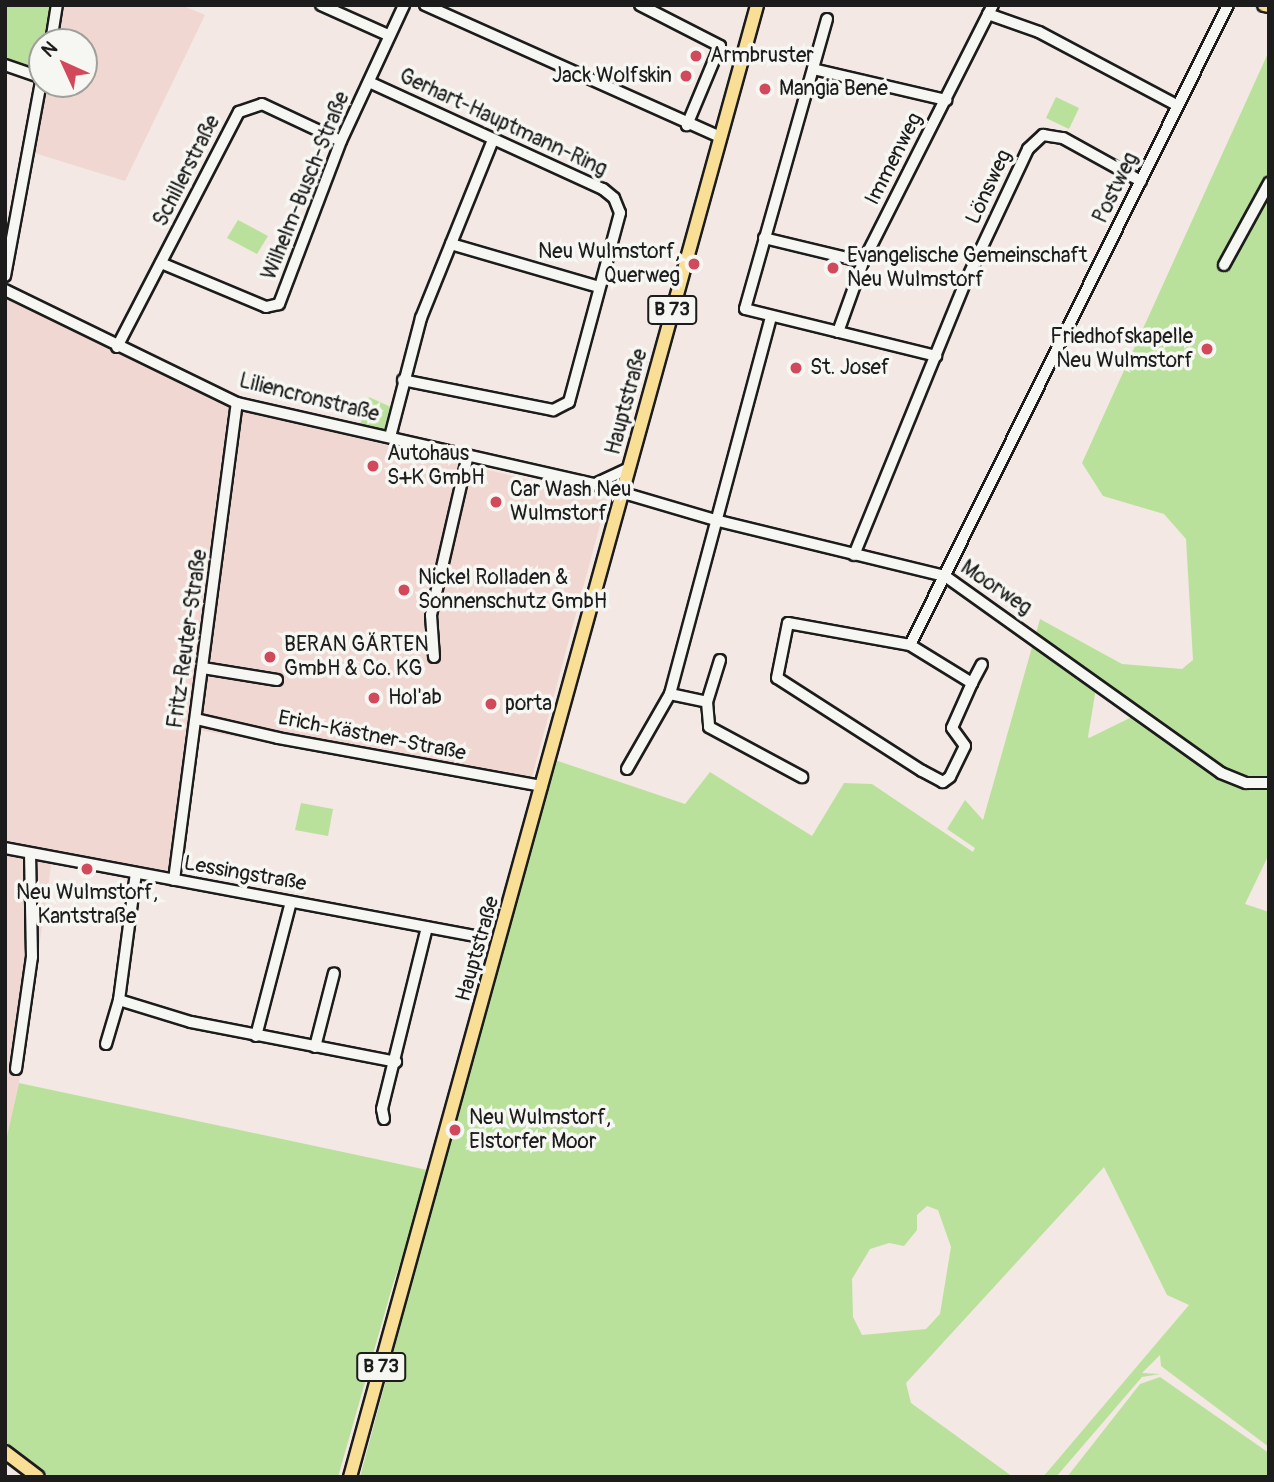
<!DOCTYPE html>
<meta charset="utf-8">
<style>
body{margin:0}
#map{position:relative;width:1274px;height:1482px;overflow:hidden;background:#f3e8e3;font-family:Pangolin,sans-serif}
div>[style]{position:absolute}
.built>*{inset:0;background:#f0d7d1}
.green>*{inset:0;background:#bae19c}
.roads{filter:drop-shadow(2px 0 #1c1c1c) drop-shadow(-2px 0 #1c1c1c) drop-shadow(0 2px #1c1c1c) drop-shadow(0 -2px #1c1c1c)}
.minor>*{height:10px;margin:-5px;padding:0 5px;transform-origin:5px;border-radius:5px;background:#f6f6f2}
.major>*{height:12px;margin:-6px;padding:0 6px;transform-origin:6px;border-radius:6px;background:#f9df96}
.dots>*{width:19px;height:19px;translate:-50% -50%;box-sizing:border-box;border:4px solid #f6f6f2;border-radius:50%}
span{translate:-50% -50%;white-space:nowrap;text-align:center;line-height:1.15;-webkit-text-stroke:7px #f6f6f2;paint-order:stroke}
.shield-label span{padding:2px 5px;background:#f6f6f2;border:2px solid;border-radius:5px;-webkit-text-stroke-width:0}
.shield-label{font-size:19px;color:#1c1c1c;font-weight:700}
.poi-label{font-size:21px;color:#1c1c1c}
.left{translate:0 -50%;text-align:left}
.right{translate:-100% -50%;text-align:right}
.street-label{font-size:21px;color:#1c1c1c}
.frame{position:absolute;inset:0;border:7px solid #1c1c1c;pointer-events:none}
.north{position:absolute;left:28px;top:28px;width:70px;height:70px;box-sizing:border-box;background:#f6f6f2;border:2px solid #9f9f9c;border-radius:50%;rotate:315deg;font-size:19px;font-weight:700;line-height:28px;text-align:center;color:#1c1c1c}
.north::after{content:'';display:block;margin:auto;width:24px;height:32px;background:#d1495b;clip-path:polygon(50% 0,100% 100%,50% 72%,0 100%)}
</style>
<div id="map">
<div class="built">
<i style="clip-path:polygon(57px 5px,181px 5px,205px 15px,125px 181px,28px 151px,42px 84px,84px 84px,84px 42px,51px 42px)"></i>
<i style="clip-path:polygon(5px 295px,235px 408px,607px 499px,529px 788px,198px 730px,175px 883px,52px 859px,19px 1083px,5px 1145px)"></i>
</div>
<div class="green">
<i style="clip-path:polygon(5px 5px,57px 5px,51px 42px,42px 42px,42px 76px,5px 65px)"></i>
<i style="clip-path:polygon(evenodd,1269px 51px,1269px 854px,1245px 904px,1269px 912px,1269px 1447px,1161px 1366px,1160px 1355px,1142px 1373px,1160px 1374px,1142px 1377px,1056px 1477px,1043px 1477px,1189px 1305px,1167px 1295px,1104px 1167px,906px 1383px,911px 1403px,1013px 1477px,360px 1477px,552px 759px,685px 804px,710px 772px,812px 836px,844px 783px,872px 784px,973px 852px,975px 848px,947px 829px,965px 800px,983px 820px,1040px 619px,1122px 664px,1182px 669px,1193px 660px,1186px 539px,1164px 514px,1103px 496px,1082px 463px,1269px 51px,1097px 682px,1140px 713px,1089px 738px,1088px 737px,1097px 682px,1269px 51px,927px 1206px,938px 1210px,951px 1247px,940px 1314px,926px 1329px,862px 1335px,853px 1317px,852px 1279px,870px 1249px,889px 1243px,904px 1246px,917px 1230px,917px 1215px,927px 1206px)"></i>
<i style="clip-path:polygon(1056px 97px,1079px 108px,1069px 129px,1046px 118px)"></i>
<i style="clip-path:polygon(238px 220px,268px 236px,257px 254px,227px 238px)"></i>
<i style="clip-path:polygon(369px 397px,393px 408px,387px 431px,360px 425px)"></i>
<i style="clip-path:polygon(301px 803px,333px 809px,328px 836px,295px 830px)"></i>
<i style="clip-path:polygon(19px 1083px,432px 1171px,393px 1284px,338px 1477px,50px 1477px,5px 1443px,5px 1145px)"></i>
<i style="clip-path:polygon(1160px 1377px,1269px 1453px,1269px 1477px,1067px 1477px,1140px 1384px)"></i>
</div>
<div class="roads">
<div class="minor">
<i style="left:321px;top:5px;width:73px;rotate:24.1deg"></i>
<i style="left:425px;top:5px;width:323px;rotate:24.1deg"></i>
<i style="left:640px;top:5px;width:90px;rotate:27.1deg"></i>
<i style="left:720px;top:46px;width:86px;rotate:112.7deg"></i>
<i style="left:988px;top:14px;width:54px;rotate:19.4deg"></i>
<i style="left:1039px;top:32px;width:157px;rotate:28deg"></i>
<i style="left:827px;top:19px;width:301px;rotate:105.8deg"></i>
<i style="left:745px;top:309px;width:197px;rotate:13.8deg"></i>
<i style="left:51px;top:42px;width:37px;rotate:-81deg"></i>
<i style="left:5px;top:65px;width:39px;rotate:19deg"></i>
<i style="left:813px;top:69px;width:137px;rotate:13.1deg"></i>
<i style="left:369px;top:82px;width:257px;rotate:24.6deg"></i>
<i style="left:603px;top:189px;width:14px;rotate:39deg"></i>
<i style="left:614px;top:198px;width:16px;rotate:68deg"></i>
<i style="left:620px;top:213px;width:196px;rotate:105.1deg"></i>
<i style="left:569px;top:402px;width:18px;rotate:153deg"></i>
<i style="left:553px;top:410px;width:153px;rotate:-168.7deg"></i>
<i style="left:764px;top:238px;width:102px;rotate:13.6deg"></i>
<i style="left:451px;top:244px;width:154px;rotate:16.2deg"></i>
<i style="left:161px;top:263px;width:114px;rotate:22.7deg"></i>
<i style="left:266px;top:307px;width:13px;rotate:-13deg"></i>
<i style="left:279px;top:304px;width:174px;rotate:-69.2deg"></i>
<i style="left:341px;top:141px;width:150px;rotate:-65.1deg"></i>
<i style="left:1224px;top:265px;width:94px;rotate:-61.2deg"></i>
<i style="left:5px;top:276px;width:203px;rotate:-79.5deg"></i>
<i style="left:5px;top:290px;width:258px;rotate:26deg"></i>
<i style="left:237px;top:403px;width:365px;rotate:12.8deg"></i>
<i style="left:593px;top:484px;width:131px;rotate:16.4deg"></i>
<i style="left:719px;top:521px;width:233px;rotate:13.7deg"></i>
<i style="left:945px;top:576px;width:339px;rotate:35.5deg"></i>
<i style="left:1221px;top:773px;width:27px;rotate:22deg"></i>
<i style="left:1246px;top:783px;width:23px"></i>
<i style="left:838px;top:332px;width:74px;rotate:-70.3deg"></i>
<i style="left:863px;top:262px;width:288px;rotate:-63.2deg"></i>
<i style="left:117px;top:347px;width:265px;rotate:-62.6deg"></i>
<i style="left:239px;top:112px;width:24px;rotate:-19deg"></i>
<i style="left:262px;top:104px;width:87px;rotate:25.1deg"></i>
<i style="left:390px;top:437px;width:123px;rotate:-75.4deg"></i>
<i style="left:421px;top:318px;width:192px;rotate:-68deg"></i>
<i style="left:597px;top:483px;width:35px;rotate:-25deg"></i>
<i style="left:854px;top:555px;width:294px;rotate:-67.8deg"></i>
<i style="left:965px;top:283px;width:148px;rotate:-64.8deg"></i>
<i style="left:1028px;top:149px;width:21px;rotate:-43deg"></i>
<i style="left:1043px;top:135px;width:20px;rotate:9deg"></i>
<i style="left:1063px;top:138px;width:89px;rotate:28.9deg"></i>
<i style="left:788px;top:623px;width:124px;rotate:10.2deg"></i>
<i style="left:910px;top:645px;width:73px;rotate:31.5deg"></i>
<i style="left:972px;top:683px;width:49px;rotate:114deg"></i>
<i style="left:952px;top:728px;width:22px;rotate:54deg"></i>
<i style="left:965px;top:746px;width:34px;rotate:116deg"></i>
<i style="left:950px;top:777px;width:9px;rotate:144deg"></i>
<i style="left:943px;top:782px;width:24px;rotate:-152deg"></i>
<i style="left:922px;top:771px;width:172px;rotate:-147.3deg"></i>
<i style="left:777px;top:678px;width:56px;rotate:-78.7deg"></i>
<i style="left:910px;top:645px;width:715px;rotate:-63.58deg"></i>
<i style="left:434px;top:657px;width:42px;rotate:-94.1deg"></i>
<i style="left:431px;top:615px;width:164px;rotate:-77deg"></i>
<i style="left:203px;top:668px;width:75px;rotate:9.2deg"></i>
<i style="left:972px;top:683px;width:21px;rotate:-62deg"></i>
<i style="left:670px;top:694px;width:38px;rotate:12deg"></i>
<i style="left:707px;top:702px;width:25px;rotate:85deg"></i>
<i style="left:709px;top:727px;width:106px;rotate:28.3deg"></i>
<i style="left:707px;top:702px;width:44px;rotate:-72.8deg"></i>
<i style="left:196px;top:719px;width:84px;rotate:13deg"></i>
<i style="left:278px;top:738px;width:268px;rotate:10.3deg"></i>
<i style="left:627px;top:769px;width:86px;rotate:-60.2deg"></i>
<i style="left:670px;top:694px;width:391px;rotate:-75deg"></i>
<i style="left:5px;top:848px;width:482px;rotate:10.6deg"></i>
<i style="left:174px;top:880px;width:481px;rotate:-82.5deg"></i>
<i style="left:119px;top:1000px;width:75px;rotate:17deg"></i>
<i style="left:191px;top:1022px;width:209px;rotate:11deg"></i>
<i style="left:256px;top:1036px;width:138px;rotate:-75.4deg"></i>
<i style="left:106px;top:1044px;width:46px;rotate:-73.5deg"></i>
<i style="left:119px;top:1000px;width:128px;rotate:-82.4deg"></i>
<i style="left:315px;top:1047px;width:76px;rotate:-75.6deg"></i>
<i style="left:16px;top:1069px;width:113px;rotate:-81.9deg"></i>
<i style="left:32px;top:957px;width:103px;rotate:-91.1deg"></i>
<i style="left:384px;top:1119px;width:10px;rotate:-101deg"></i>
<i style="left:382px;top:1109px;width:187px;rotate:-76.1deg"></i>
</div>
<div class="major">
<i style="left:1264px;top:5px;width:5px;rotate:11deg"></i>
<i style="left:5px;top:1452px;width:41px;rotate:37.1deg"></i>
<i style="left:350px;top:1477px;width:1527px;rotate:-74.54deg"></i>
</div>
</div>
<div class="dots">
<i style="left:696px;top:56px;background:#d1495b"></i>
<i style="left:686px;top:76px;background:#d1495b"></i>
<i style="left:765px;top:89px;background:#d1495b"></i>
<i style="left:694px;top:264px;background:#d1495b"></i>
<i style="left:833px;top:268px;background:#d1495b"></i>
<i style="left:1207px;top:349px;background:#d1495b"></i>
<i style="left:796px;top:368px;background:#d1495b"></i>
<i style="left:373px;top:466px;background:#d1495b"></i>
<i style="left:496px;top:502px;background:#d1495b"></i>
<i style="left:404px;top:590px;background:#d1495b"></i>
<i style="left:270px;top:657px;background:#d1495b"></i>
<i style="left:374px;top:698px;background:#d1495b"></i>
<i style="left:491px;top:704px;background:#d1495b"></i>
<i style="left:87px;top:869px;background:#d1495b"></i>
<i style="left:455px;top:1130px;background:#d1495b"></i>
</div>
<div class="shield-label">
<span style="left:672px;top:310px">B 73</span>
<span style="left:381px;top:1367px">B 73</span>
</div>
<div class="poi-label">
<span class="left" style="left:710px;top:56px">Armbruster</span>
<span class="right" style="left:672px;top:76px">Jack Wolfskin</span>
<span class="left" style="left:779px;top:89px">Mangia Bene</span>
<span class="right" style="left:680px;top:264px">Neu Wulmstorf,<br>Querweg</span>
<span class="left" style="left:847px;top:268px">Evangelische Gemeinschaft<br>Neu Wulmstorf</span>
<span class="right" style="left:1193px;top:349px">Friedhofskapelle<br>Neu Wulmstorf</span>
<span class="left" style="left:810px;top:368px">St. Josef</span>
<span class="left" style="left:387px;top:466px">Autohaus<br>S+K GmbH</span>
<span class="left" style="left:510px;top:502px">Car Wash Neu<br>Wulmstorf</span>
<span class="left" style="left:418px;top:590px">Nickel Rolladen &amp;<br>Sonnenschutz GmbH</span>
<span class="left" style="left:284px;top:657px">BERAN GÄRTEN<br>GmbH &amp; Co. KG</span>
<span class="left" style="left:388px;top:698px">Hol'ab</span>
<span class="left" style="left:505px;top:704px">porta</span>
<span style="left:87px;top:905px">Neu Wulmstorf,<br>Kantstraße</span>
<span class="left" style="left:469px;top:1130px">Neu Wulmstorf,<br>Elstorfer Moor</span>
</div>
<div class="street-label">
<span style="left:503px;top:123px;rotate:25deg">Gerhart-Hauptmann-Ring</span>
<span style="left:894px;top:159px;rotate:-63deg">Immenweg</span>
<span style="left:187px;top:171px;rotate:-63deg">Schillerstraße</span>
<span style="left:306px;top:186px;rotate:-68deg">Wilhelm-Busch-Straße</span>
<span style="left:989px;top:187px;rotate:-65deg">Lönsweg</span>
<span style="left:1116px;top:188px;rotate:-64deg">Postweg</span>
<span style="left:309px;top:398px;rotate:14deg">Liliencronstraße</span>
<span style="left:627px;top:402px;rotate:-75deg">Hauptstraße</span>
<span style="left:996px;top:588px;rotate:34deg">Moorweg</span>
<span style="left:188px;top:639px;rotate:-82deg">Fritz-Reuter-Straße</span>
<span style="left:372px;top:736px;rotate:11deg">Erich-Kästner-Straße</span>
<span style="left:245px;top:874px;rotate:10deg">Lessingstraße</span>
<span style="left:478px;top:949px;rotate:-74deg">Hauptstraße</span>
</div>
<div class="frame"></div>
<div class="north">N</div>
</div>
